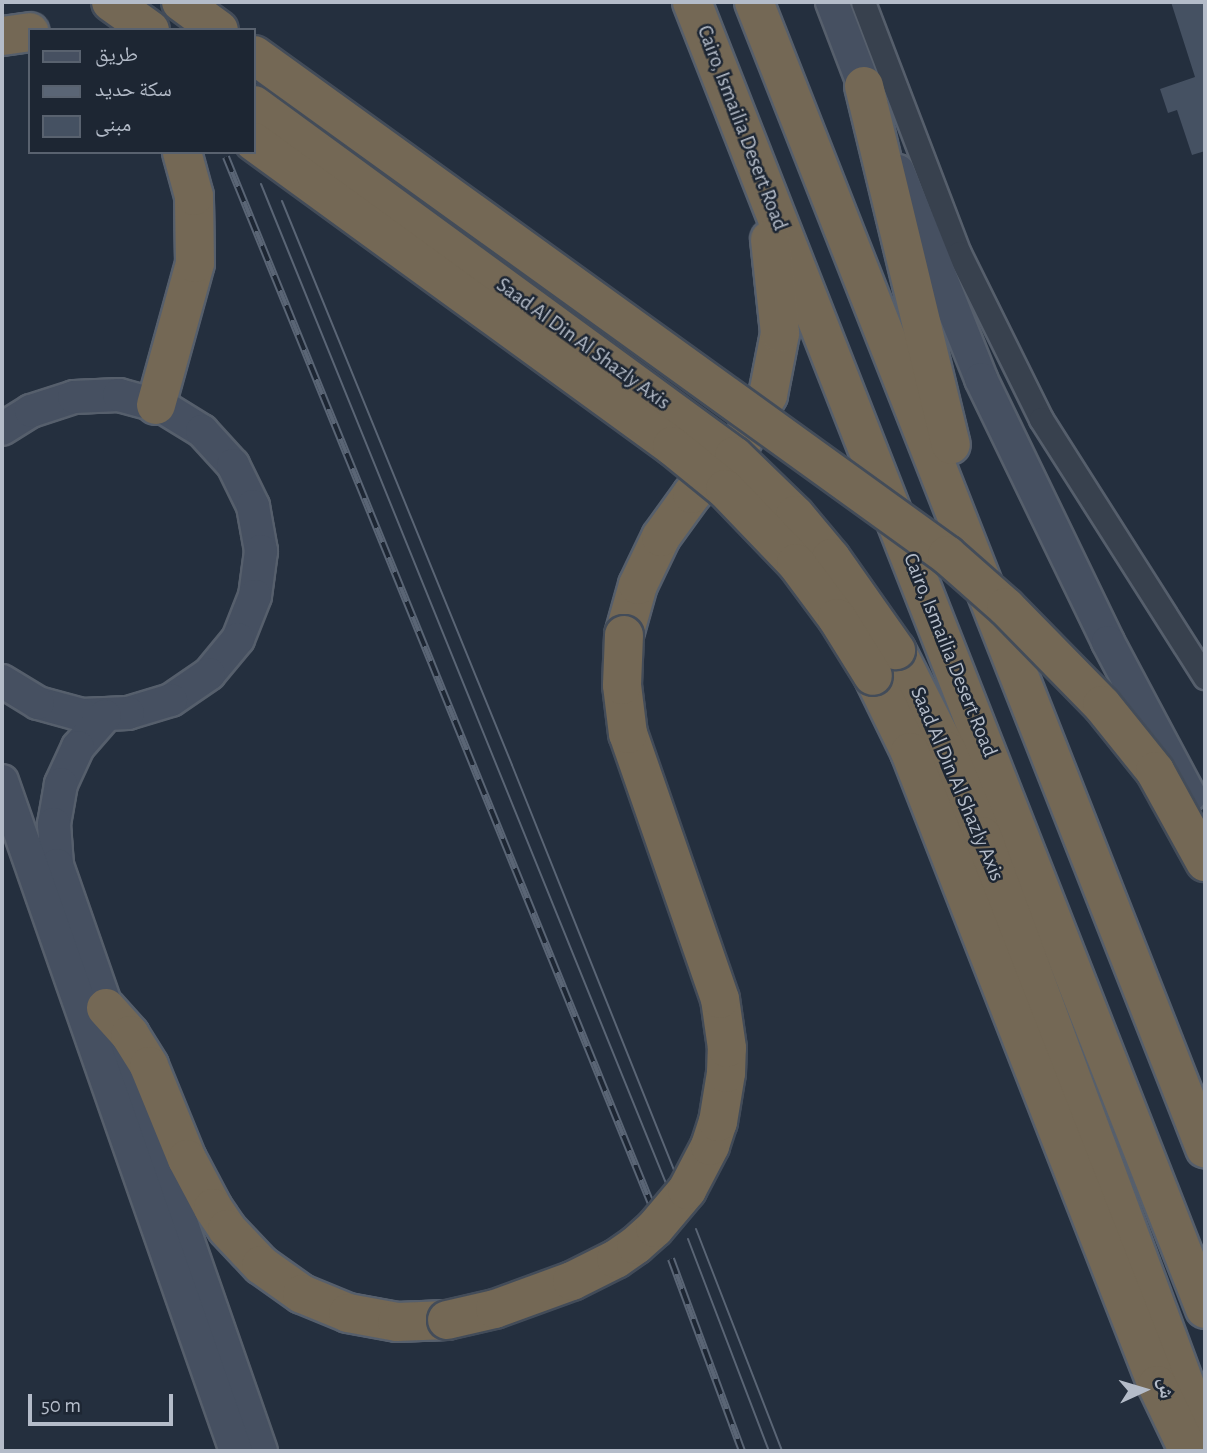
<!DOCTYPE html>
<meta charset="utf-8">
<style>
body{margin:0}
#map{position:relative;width:1207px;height:1453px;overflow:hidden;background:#242f3e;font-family:"Alegreya Sans","Noto Naskh Arabic",sans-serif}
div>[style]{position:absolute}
.building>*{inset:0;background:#455162}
.roads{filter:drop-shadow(2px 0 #565f6c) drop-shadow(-2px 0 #565f6c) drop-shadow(0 2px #565f6c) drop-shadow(0 -2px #565f6c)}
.street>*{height:23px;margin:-11.5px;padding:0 11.5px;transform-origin:11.5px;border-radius:11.5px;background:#38414e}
.secondary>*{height:32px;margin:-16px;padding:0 16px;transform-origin:16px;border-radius:16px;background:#465061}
.highway>*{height:38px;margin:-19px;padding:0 19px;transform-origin:19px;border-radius:19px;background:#746855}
.tram>*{height:2px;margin:-1px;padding:0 1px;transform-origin:1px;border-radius:1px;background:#5a6575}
.rail>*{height:8px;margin-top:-4px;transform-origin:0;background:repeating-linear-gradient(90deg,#1d2633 0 16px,#5a6575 0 32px);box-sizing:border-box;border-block:2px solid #5a6575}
.bridges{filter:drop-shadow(2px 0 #434c59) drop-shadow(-2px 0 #434c59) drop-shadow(0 2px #434c59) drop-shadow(0 -2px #434c59)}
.highway-bridge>*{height:38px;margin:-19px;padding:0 19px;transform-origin:19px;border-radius:19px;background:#746855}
span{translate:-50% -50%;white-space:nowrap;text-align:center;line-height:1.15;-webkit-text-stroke:5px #1d2633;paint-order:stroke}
.street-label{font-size:21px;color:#b4bcc9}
.frame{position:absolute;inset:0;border:4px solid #b4bcc9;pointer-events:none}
.legend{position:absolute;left:28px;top:28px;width:228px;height:126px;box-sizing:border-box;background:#1d2633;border:2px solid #59626f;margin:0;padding:9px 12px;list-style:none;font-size:21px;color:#b4bcc9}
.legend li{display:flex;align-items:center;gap:14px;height:35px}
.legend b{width:35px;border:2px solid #59626f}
.north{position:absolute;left:1109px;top:1355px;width:70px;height:70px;-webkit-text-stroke:5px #1d2633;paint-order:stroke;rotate:86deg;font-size:19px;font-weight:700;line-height:28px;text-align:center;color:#b4bcc9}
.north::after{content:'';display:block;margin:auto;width:24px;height:32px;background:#b4bcc9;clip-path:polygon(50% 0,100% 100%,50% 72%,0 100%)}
.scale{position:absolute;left:28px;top:1394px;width:145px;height:32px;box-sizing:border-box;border:4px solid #b4bcc9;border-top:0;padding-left:9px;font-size:21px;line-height:24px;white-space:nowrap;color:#b4bcc9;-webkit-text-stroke:5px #1d2633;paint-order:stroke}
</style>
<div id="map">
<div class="building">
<i style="clip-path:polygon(1171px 2px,1205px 2px,1205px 151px,1192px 155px,1177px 110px,1168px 113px,1160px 89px,1195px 77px)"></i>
</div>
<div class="roads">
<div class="street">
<i style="left:863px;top:2px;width:269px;rotate:69.1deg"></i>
<i style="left:959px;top:253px;width:185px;rotate:63.7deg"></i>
<i style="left:1041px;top:419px;width:306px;rotate:57.6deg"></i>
</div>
<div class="secondary">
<i style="left:832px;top:2px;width:112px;rotate:69.1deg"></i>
<i style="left:898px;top:171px;width:224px;rotate:68.2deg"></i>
<i style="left:981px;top:379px;width:292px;rotate:64.2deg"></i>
<i style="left:1108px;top:642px;width:174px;rotate:62deg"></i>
<i style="left:2px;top:429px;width:34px;rotate:-32deg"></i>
<i style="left:31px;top:411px;width:45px;rotate:-18deg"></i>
<i style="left:74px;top:397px;width:45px;rotate:-2.5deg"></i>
<i style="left:119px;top:395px;width:46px;rotate:15.3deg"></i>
<i style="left:163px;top:407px;width:46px;rotate:31.6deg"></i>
<i style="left:202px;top:431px;width:46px;rotate:47.6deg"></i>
<i style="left:233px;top:465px;width:46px;rotate:64deg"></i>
<i style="left:253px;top:506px;width:46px;rotate:79.9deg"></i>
<i style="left:261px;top:551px;width:45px;rotate:97.6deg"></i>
<i style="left:255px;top:596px;width:46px;rotate:111.6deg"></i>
<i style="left:238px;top:639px;width:45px;rotate:129.6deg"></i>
<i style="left:209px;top:674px;width:46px;rotate:145.6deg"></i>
<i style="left:171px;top:700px;width:45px;rotate:163.2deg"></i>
<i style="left:128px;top:713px;width:46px;rotate:177.5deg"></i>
<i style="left:82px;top:715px;width:46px;rotate:-164.7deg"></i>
<i style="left:38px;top:703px;width:42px;rotate:-148.6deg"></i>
<i style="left:105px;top:716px;width:41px;rotate:131.1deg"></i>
<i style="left:78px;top:747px;width:41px;rotate:114.7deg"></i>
<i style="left:61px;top:784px;width:41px;rotate:99.9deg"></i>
<i style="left:54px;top:824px;width:41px;rotate:85.8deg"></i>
<i style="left:57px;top:865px;width:620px;rotate:70.81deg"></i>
<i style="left:2px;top:781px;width:710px;rotate:70.75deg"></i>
</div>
<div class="highway">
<i style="left:692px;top:2px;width:1404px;rotate:68.57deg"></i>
<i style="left:754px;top:2px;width:1232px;rotate:68.52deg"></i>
<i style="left:2px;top:36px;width:28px;rotate:-8deg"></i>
<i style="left:864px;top:86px;width:369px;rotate:76.4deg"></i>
<i style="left:156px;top:405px;width:147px;rotate:-74.6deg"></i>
<i style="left:195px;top:263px;width:67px;rotate:-90.9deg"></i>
<i style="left:194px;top:196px;width:46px;rotate:-105.3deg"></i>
<i style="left:624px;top:635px;width:52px;rotate:-74.4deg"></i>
<i style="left:638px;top:585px;width:53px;rotate:-64.4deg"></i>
<i style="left:661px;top:537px;width:53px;rotate:-54.2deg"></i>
<i style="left:692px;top:494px;width:64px;rotate:-44.4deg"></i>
<i style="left:738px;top:449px;width:62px;rotate:-60.9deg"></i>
<i style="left:768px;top:395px;width:63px;rotate:-79deg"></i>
<i style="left:780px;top:333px;width:94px;rotate:-96.1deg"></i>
<i style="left:896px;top:650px;width:113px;rotate:63.2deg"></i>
<i style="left:947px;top:751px;width:92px;rotate:67.6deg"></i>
<i style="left:982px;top:836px;width:643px;rotate:69.7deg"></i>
<i style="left:873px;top:676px;width:85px;rotate:64deg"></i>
<i style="left:910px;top:752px;width:679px;rotate:68.68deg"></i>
<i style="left:1157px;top:1385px;width:70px;rotate:64.5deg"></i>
<i style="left:106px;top:1008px;width:36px;rotate:48deg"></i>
<i style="left:130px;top:1035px;width:36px;rotate:58deg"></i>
<i style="left:149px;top:1066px;width:100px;rotate:67.8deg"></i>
<i style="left:187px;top:1159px;width:55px;rotate:62deg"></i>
<i style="left:213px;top:1208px;width:25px;rotate:56deg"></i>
<i style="left:227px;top:1229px;width:50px;rotate:46.6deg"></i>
<i style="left:261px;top:1265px;width:50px;rotate:35.3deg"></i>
<i style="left:302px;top:1294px;width:50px;rotate:22.4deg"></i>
<i style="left:348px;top:1313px;width:50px;rotate:10.4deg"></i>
<i style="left:397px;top:1322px;width:50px;rotate:-2.3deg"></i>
</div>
</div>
<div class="tram">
<i style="left:201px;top:2px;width:6px;rotate:59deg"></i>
<i style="left:261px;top:184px;width:1087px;rotate:67.94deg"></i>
<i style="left:282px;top:201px;width:609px;rotate:67.81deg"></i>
<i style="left:512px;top:765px;width:445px;rotate:68.2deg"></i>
<i style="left:696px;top:1229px;width:238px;rotate:68.8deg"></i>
<i style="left:688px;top:1239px;width:227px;rotate:69.1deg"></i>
</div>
<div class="rail">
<i style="left:226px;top:157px;width:1138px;rotate:67.9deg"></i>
<i style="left:671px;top:1259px;width:205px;rotate:69.7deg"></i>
</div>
<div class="bridges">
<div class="highway-bridge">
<i style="left:111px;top:2px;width:48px;rotate:35.7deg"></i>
<i style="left:181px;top:2px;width:47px;rotate:36.4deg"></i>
<i style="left:254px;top:55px;width:855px;rotate:35.81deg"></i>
<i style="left:947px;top:555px;width:79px;rotate:41.4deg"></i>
<i style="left:1006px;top:607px;width:137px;rotate:45.6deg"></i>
<i style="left:1102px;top:705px;width:85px;rotate:51.2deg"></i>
<i style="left:1155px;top:771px;width:104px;rotate:61.2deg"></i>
<i style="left:254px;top:105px;width:595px;rotate:36.18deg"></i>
<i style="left:734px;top:456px;width:85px;rotate:44deg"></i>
<i style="left:795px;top:515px;width:56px;rotate:50.1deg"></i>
<i style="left:831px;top:558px;width:113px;rotate:54.8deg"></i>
<i style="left:254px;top:142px;width:517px;rotate:36.03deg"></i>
<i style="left:672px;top:446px;width:68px;rotate:39.1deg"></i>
<i style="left:725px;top:489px;width:103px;rotate:46.2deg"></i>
<i style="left:796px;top:563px;width:69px;rotate:53.3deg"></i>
<i style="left:837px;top:618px;width:68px;rotate:58.2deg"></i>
<i style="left:447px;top:1320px;width:49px;rotate:-12.9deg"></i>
<i style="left:495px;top:1309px;width:82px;rotate:-20deg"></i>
<i style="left:572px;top:1281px;width:49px;rotate:-26.6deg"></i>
<i style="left:616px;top:1259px;width:24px;rotate:-35deg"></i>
<i style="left:636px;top:1245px;width:25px;rotate:-42deg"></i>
<i style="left:655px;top:1228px;width:50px;rotate:-49.9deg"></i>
<i style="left:687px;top:1190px;width:50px;rotate:-62.4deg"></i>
<i style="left:710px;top:1146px;width:25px;rotate:-72deg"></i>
<i style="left:718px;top:1122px;width:50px;rotate:-80.7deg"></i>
<i style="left:726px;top:1073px;width:25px;rotate:-88deg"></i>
<i style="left:727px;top:1048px;width:49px;rotate:-98.1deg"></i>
<i style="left:720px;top:999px;width:281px;rotate:-109.1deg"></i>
<i style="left:628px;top:734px;width:49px;rotate:-97deg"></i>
<i style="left:622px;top:685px;width:50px;rotate:-87.7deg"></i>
</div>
</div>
<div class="street-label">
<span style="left:742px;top:128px;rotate:69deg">Cairo, Ismailia Desert Road</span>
<span style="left:583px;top:344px;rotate:36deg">Saad Al Din Al Shazly Axis</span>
<span style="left:950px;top:655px;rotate:68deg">Cairo, Ismailia Desert Road</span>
<span style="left:957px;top:784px;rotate:67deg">Saad Al Din Al Shazly Axis</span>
</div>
<div class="frame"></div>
<ul class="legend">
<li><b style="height:9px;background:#465061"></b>طريق</li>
<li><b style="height:9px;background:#5a6575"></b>سكة حديد</li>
<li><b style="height:19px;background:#455162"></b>مبنى</li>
</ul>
<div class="north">ش</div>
<div class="scale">50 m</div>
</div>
